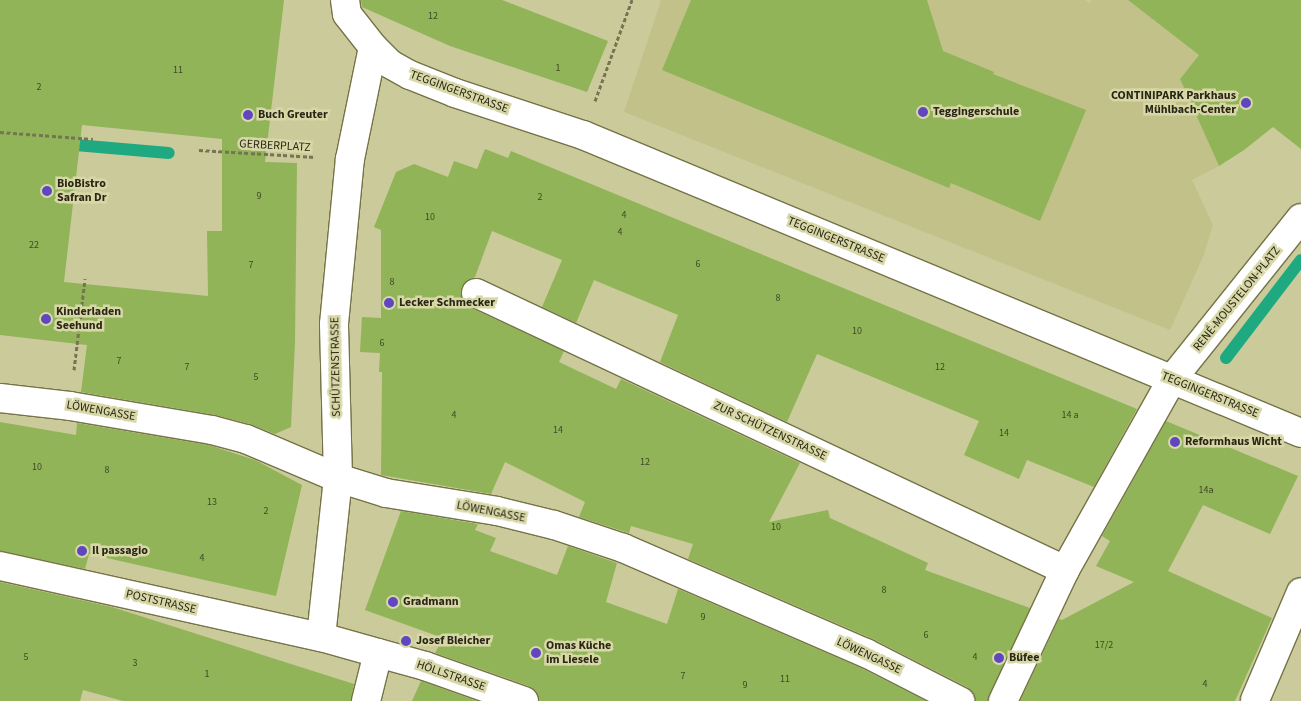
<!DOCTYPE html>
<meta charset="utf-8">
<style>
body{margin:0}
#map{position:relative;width:1301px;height:701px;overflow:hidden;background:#cbca9a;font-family:"Source Sans 3",sans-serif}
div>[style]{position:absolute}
.built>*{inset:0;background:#c3c18a}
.stream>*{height:12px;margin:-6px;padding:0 6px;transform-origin:6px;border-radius:6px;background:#1ea980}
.building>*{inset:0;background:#90b457}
.path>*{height:3px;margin-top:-1.5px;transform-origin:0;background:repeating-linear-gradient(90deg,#757453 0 4px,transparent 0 6.5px)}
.roads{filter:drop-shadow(1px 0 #757347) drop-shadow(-1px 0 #757347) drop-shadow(0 1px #757347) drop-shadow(0 -1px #757347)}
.minor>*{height:28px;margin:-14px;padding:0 14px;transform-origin:14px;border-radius:14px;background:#fff}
.dots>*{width:14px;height:14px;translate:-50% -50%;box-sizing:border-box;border:2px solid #d8d7a7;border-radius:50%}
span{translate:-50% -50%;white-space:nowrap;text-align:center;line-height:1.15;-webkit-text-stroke:5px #d8d7a7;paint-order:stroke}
.number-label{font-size:10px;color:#424a26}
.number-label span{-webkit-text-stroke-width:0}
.street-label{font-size:12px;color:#282715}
.poi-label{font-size:12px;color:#282715;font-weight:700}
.right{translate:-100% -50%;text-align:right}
.left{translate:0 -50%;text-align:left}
</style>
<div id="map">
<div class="built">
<i style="clip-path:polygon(661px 0,1085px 0,1090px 3px,1092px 0,1128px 0,1199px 55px,1180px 79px,1219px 166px,1192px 180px,1213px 225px,1203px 257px,1170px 330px,624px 112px)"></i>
</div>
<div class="stream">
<i style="left:64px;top:144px;width:105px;rotate:4.9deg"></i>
<i style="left:1226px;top:358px;width:123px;rotate:-52.6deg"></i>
</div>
<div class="building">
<i style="clip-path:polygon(evenodd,0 0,284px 0,265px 162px,297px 163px,295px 342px,291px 427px,275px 434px,250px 424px,215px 415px,81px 392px,87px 345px,0 335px,0 0,82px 125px,222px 139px,222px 231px,207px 231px,208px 296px,64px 282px,82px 125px)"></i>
<i style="clip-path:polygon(361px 0,502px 0,608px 41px,587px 92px,450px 46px,362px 7px)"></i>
<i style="clip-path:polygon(691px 0,927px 0,943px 51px,994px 72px,993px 74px,1086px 110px,1040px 221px,951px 183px,949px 188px,662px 70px)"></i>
<i style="clip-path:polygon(1128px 0,1301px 0,1301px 149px,1273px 127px,1244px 150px,1219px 166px,1180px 79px,1199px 55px)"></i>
<i style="clip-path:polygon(485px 149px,508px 158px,511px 151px,1137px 409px,1094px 487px,1027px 460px,1019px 479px,964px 455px,979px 421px,817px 354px,787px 422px,660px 362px,678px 315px,594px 280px,576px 323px,542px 307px,562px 260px,492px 231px,475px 277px,468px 280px,462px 286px,461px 295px,464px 302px,469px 307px,564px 351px,559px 362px,616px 389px,621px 379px,800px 463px,769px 522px,828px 510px,830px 518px,928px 563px,925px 570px,1030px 608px,988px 701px,976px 701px,973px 693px,967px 687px,873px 639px,688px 559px,693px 544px,631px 526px,629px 533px,579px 517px,585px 502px,505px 462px,491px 494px,381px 475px,382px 372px,379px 372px,380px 353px,360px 352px,362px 317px,381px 318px,381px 230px,374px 227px,396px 172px,414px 164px,448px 177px,454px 161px,477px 169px)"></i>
<i style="clip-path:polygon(1166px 421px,1298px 476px,1270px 534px,1203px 505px,1168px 571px,1272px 618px,1235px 701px,1020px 701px,1059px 619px,1062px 620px,1134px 582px,1096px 566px,1110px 541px,1102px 536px)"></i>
<i style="clip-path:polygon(0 422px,76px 435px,77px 423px,209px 445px,255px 460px,302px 485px,276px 596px,89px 554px,85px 569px,0 551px)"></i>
<i style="clip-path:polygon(401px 511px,478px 524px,475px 530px,496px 538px,490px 551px,557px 575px,568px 546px,617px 563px,606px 602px,667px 624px,678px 589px,859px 667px,926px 701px,539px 701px,536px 691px,529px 686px,435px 653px,443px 638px,365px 610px)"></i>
<i style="clip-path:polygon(0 582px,112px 607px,354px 684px,351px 701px,123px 701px,83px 690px,80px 701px,0 701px)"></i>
<i style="clip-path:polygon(421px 681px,477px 701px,412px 701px)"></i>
</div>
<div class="path">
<i style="left:595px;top:101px;width:108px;rotate:-69.9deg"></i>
<i style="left:0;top:132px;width:93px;rotate:4.3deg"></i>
<i style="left:199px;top:150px;width:116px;rotate:3.5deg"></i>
<i style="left:74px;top:370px;width:92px;rotate:-83.1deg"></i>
</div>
<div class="roads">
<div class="minor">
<i style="left:345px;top:0;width:14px;rotate:82deg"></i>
<i style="left:347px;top:14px;width:42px;rotate:51.8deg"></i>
<i style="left:373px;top:47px;width:24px;rotate:45deg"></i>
<i style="left:390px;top:64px;width:23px;rotate:29deg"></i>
<i style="left:410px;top:75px;width:48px;rotate:21.8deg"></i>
<i style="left:455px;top:93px;width:135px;rotate:18.2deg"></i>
<i style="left:583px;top:135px;width:777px;rotate:22.54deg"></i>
<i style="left:476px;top:293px;width:651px;rotate:25.19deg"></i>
<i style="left:0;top:398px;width:70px;rotate:6.5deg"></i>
<i style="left:70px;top:406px;width:144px;rotate:9.6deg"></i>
<i style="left:212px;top:430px;width:35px;rotate:15deg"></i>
<i style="left:246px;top:439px;width:100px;rotate:23deg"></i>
<i style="left:338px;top:478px;width:50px;rotate:17.4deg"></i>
<i style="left:386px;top:493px;width:112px;rotate:9.2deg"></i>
<i style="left:497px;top:511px;width:59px;rotate:13.8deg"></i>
<i style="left:554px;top:525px;width:73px;rotate:18.4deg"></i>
<i style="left:623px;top:548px;width:265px;rotate:23.4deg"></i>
<i style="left:866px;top:653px;width:106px;rotate:27.1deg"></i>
<i style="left:0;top:566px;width:329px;rotate:12.5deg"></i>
<i style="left:378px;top:653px;width:49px;rotate:15.5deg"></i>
<i style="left:425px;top:666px;width:105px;rotate:19.5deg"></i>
<i style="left:1255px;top:700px;width:117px;rotate:-66.9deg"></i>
<i style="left:366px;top:701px;width:49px;rotate:-76deg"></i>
<i style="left:378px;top:653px;width:59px;rotate:-164.3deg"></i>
<i style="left:321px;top:637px;width:160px;rotate:-83.9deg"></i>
<i style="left:338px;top:478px;width:154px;rotate:-91.5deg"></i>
<i style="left:334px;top:324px;width:166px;rotate:-84.5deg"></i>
<i style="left:350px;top:159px;width:114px;rotate:-78.4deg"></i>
<i style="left:1003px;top:701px;width:145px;rotate:-64.7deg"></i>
<i style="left:1065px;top:570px;width:219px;rotate:-60.7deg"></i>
<i style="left:1172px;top:379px;width:206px;rotate:-51.3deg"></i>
</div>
</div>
<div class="dots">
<i style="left:1246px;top:103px;background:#5f47c0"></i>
<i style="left:923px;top:112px;background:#5f47c0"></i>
<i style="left:248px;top:115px;background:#5f47c0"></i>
<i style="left:47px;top:191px;background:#5f47c0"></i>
<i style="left:389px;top:303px;background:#5f47c0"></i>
<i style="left:46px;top:319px;background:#5f47c0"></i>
<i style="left:1175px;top:442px;background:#5f47c0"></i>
<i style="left:82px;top:551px;background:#5f47c0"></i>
<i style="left:393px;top:602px;background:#5f47c0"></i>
<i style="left:406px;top:641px;background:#5f47c0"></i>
<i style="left:536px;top:653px;background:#5f47c0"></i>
<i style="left:999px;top:658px;background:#5f47c0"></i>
</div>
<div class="number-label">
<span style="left:433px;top:17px">12</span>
<span style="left:558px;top:69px">1</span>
<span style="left:178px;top:71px">11</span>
<span style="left:39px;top:88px">2</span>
<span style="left:259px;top:197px">9</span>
<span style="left:540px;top:198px">2</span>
<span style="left:624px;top:216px">4</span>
<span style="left:430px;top:218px">10</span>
<span style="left:620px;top:233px">4</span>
<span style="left:34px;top:246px">22</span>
<span style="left:698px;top:265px">6</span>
<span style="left:251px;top:266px">7</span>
<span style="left:392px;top:283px">8</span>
<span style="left:778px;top:299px">8</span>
<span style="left:857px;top:332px">10</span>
<span style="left:382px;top:344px">6</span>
<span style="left:119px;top:362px">7</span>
<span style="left:187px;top:368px">7</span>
<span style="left:940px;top:368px">12</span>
<span style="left:256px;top:378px">5</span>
<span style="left:454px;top:416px">4</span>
<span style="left:1070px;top:416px">14 a</span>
<span style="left:558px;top:431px">14</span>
<span style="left:1004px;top:434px">14</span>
<span style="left:645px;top:463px">12</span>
<span style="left:37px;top:468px">10</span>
<span style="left:107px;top:471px">8</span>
<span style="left:1206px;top:491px">14a</span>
<span style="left:212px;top:503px">13</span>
<span style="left:266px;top:512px">2</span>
<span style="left:776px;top:528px">10</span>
<span style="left:202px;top:559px">4</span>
<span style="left:884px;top:591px">8</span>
<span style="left:703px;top:618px">9</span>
<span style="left:926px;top:636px">6</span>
<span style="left:1104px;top:646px">17/2</span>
<span style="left:26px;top:658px">5</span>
<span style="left:975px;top:658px">4</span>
<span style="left:135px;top:664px">3</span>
<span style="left:207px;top:675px">1</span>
<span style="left:683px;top:677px">7</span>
<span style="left:785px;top:680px">11</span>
<span style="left:1205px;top:685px">4</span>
<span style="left:745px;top:686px">9</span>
</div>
<div class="street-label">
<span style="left:459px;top:92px;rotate:20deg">TEGGINGERSTRASSE</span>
<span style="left:275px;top:146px;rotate:3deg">GERBERPLATZ</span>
<span style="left:836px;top:240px;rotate:22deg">TEGGINGERSTRASSE</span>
<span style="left:1237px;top:299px;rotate:-51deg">RENÉ-MOUSTELON-PLATZ</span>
<span style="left:336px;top:367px;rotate:-91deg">SCHÜTZENSTRASSE</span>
<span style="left:1210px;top:395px;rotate:22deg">TEGGINGERSTRASSE</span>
<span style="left:101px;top:411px;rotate:10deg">LÖWENGASSE</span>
<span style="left:770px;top:431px;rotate:25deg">ZUR SCHÜTZENSTRASSE</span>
<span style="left:491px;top:512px;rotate:11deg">LÖWENGASSE</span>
<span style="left:161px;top:602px;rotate:13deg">POSTSTRASSE</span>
<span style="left:869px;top:656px;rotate:25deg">LÖWENGASSE</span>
<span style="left:451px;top:676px;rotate:19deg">HÖLLSTRASSE</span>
</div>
<div class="poi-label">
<span class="right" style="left:1236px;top:103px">CONTINIPARK Parkhaus<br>Mühlbach-Center</span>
<span class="left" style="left:933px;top:112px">Teggingerschule</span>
<span class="left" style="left:258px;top:115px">Buch Greuter</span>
<span class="left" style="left:57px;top:191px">BioBistro<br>Safran Dr</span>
<span class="left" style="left:399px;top:303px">Lecker Schmecker</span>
<span class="left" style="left:56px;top:319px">Kinderladen<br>Seehund</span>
<span class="left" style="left:1185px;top:442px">Reformhaus Wicht</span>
<span class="left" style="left:92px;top:551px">Il passagio</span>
<span class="left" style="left:403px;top:602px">Gradmann</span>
<span class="left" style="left:416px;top:641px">Josef Bleicher</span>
<span class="left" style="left:546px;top:653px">Omas Küche<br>im Liesele</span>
<span class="left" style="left:1009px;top:658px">Büfee</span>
</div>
</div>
